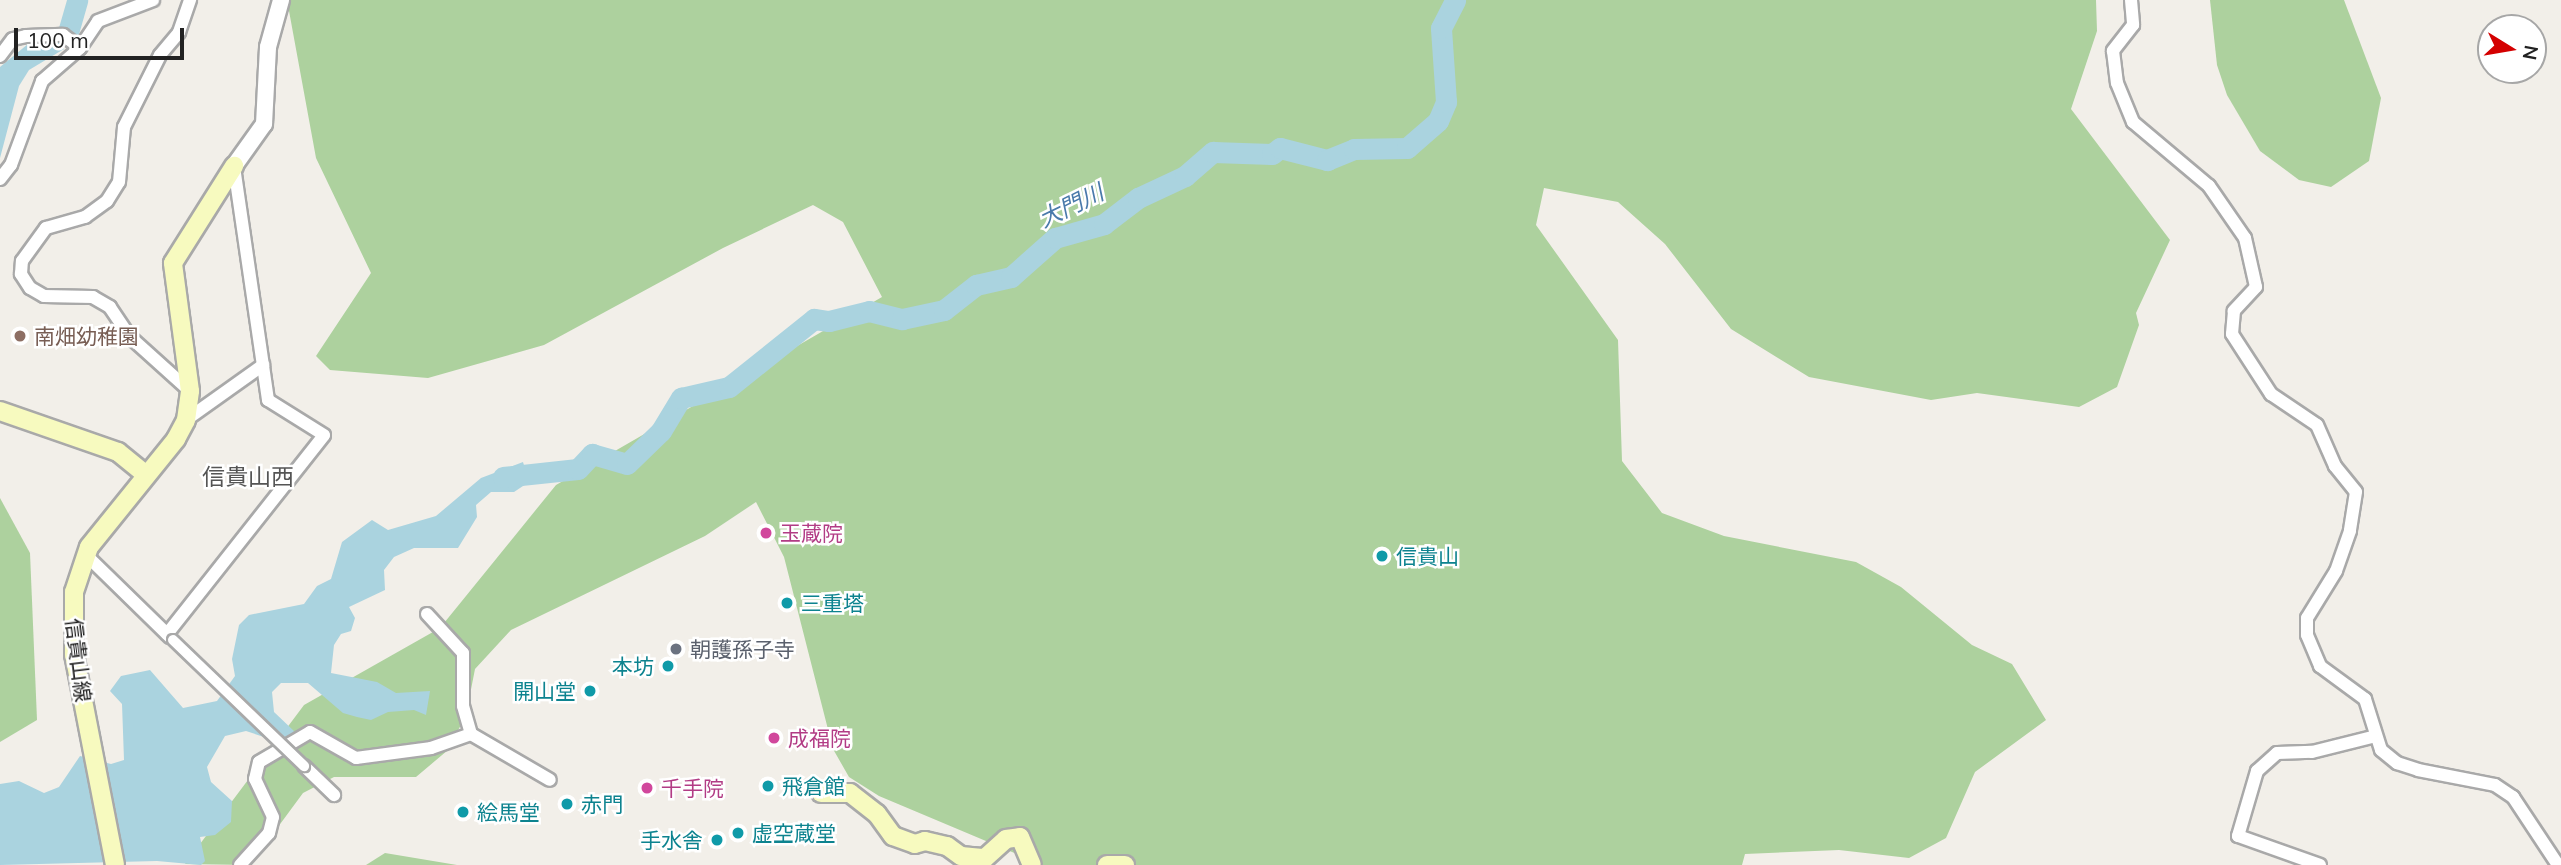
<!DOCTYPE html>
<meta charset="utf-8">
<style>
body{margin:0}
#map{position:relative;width:2561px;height:865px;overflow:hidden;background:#f2efe9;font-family:Mulish,"Noto Sans JP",sans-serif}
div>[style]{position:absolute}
.forest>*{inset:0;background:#add19e}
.water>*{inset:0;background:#aad3df}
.river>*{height:21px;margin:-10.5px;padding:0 10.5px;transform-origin:10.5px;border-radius:10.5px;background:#aad3df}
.roads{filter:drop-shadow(2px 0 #a9a9a9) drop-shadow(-2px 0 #a9a9a9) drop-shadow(0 2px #a9a9a9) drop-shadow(0 -2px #a9a9a9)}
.minor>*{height:12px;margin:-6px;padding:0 6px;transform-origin:6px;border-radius:6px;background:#fff}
.tertiary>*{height:16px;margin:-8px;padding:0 8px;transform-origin:8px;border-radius:8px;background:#fff}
.secondary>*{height:18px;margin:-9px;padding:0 9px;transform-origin:9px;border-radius:9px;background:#f7fabf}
.bridges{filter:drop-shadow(2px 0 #a9a9a9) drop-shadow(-2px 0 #a9a9a9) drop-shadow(0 2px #a9a9a9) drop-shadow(0 -2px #a9a9a9)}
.pedestrian-bridge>*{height:10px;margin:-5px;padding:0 5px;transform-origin:5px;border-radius:5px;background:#fff}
.dots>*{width:19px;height:19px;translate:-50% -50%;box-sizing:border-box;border:4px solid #fff;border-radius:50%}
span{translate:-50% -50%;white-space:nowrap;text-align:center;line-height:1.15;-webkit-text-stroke:5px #fff;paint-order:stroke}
.education-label{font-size:21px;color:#785e54}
.left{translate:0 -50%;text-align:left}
.hotel-label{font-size:21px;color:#b23c85}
.culture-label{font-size:21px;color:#0d838f}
.right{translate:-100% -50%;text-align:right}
.worship-label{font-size:21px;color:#5b616d}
.street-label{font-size:21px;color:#222}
.water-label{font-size:23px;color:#4a7aab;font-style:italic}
.neighbourhood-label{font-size:23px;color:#555}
.north{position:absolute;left:2477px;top:14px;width:70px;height:70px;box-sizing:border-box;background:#fff;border:2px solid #a7a7a7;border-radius:50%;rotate:101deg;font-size:19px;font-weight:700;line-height:28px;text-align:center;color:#222}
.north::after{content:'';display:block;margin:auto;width:24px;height:32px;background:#d40000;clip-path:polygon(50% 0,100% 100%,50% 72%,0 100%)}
.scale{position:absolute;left:14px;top:28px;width:170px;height:32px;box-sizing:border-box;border:4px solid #222;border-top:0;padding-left:9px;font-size:21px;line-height:24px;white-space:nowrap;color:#222;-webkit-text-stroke:5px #fff;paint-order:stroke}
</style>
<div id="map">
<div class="forest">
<i style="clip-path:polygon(287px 0,2096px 0,2097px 31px,2071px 109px,2170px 240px,2136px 313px,2139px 325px,2117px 387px,2079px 407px,1977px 393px,1931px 400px,1809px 377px,1731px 329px,1665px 244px,1618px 202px,1544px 188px,1536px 225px,1618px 340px,1622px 461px,1662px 513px,1724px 536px,1856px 562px,1901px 587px,1972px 645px,2012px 664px,2046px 720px,1975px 772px,1946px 838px,1909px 858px,1839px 850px,1745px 854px,1742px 865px,1043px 865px,879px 796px,849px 777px,833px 749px,784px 557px,756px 502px,705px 536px,511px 630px,475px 669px,466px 715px,448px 750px,416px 777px,334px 777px,303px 793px,250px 865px,185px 864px,304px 705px,440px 628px,556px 485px,882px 297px,843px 222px,813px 205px,723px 248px,544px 345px,428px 378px,330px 370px,316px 356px,371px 273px,316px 158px)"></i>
<i style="clip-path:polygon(2210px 0,2344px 0,2381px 98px,2369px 161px,2331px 187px,2299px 180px,2260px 151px,2227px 95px,2217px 65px)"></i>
<i style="clip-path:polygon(0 498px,30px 553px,37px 720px,0 742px)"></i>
<i style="clip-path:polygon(385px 853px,457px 865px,366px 865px)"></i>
</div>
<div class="water">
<i style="clip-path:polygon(59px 40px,64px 49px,29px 70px,19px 86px,0 158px,0 67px,28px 44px)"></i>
<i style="clip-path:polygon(523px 462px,529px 482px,514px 492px,491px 492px,476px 505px,477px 517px,458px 548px,414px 548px,394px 557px,384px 570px,385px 590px,349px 607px,355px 618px,351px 631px,341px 634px,334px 645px,331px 673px,377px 682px,396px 693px,430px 691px,426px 715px,414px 710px,388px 712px,371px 720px,357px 717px,343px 713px,308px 683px,281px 683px,272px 692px,274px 712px,294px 731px,290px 739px,273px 740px,246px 731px,225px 736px,207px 767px,211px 782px,232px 801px,231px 822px,215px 835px,200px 837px,205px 861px,201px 865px,157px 861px,0 865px,0 784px,19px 781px,44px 793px,59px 787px,80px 756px,111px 764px,124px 760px,122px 704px,110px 691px,121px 676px,150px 670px,183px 708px,217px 701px,235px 676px,232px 659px,239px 625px,249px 615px,304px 604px,317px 586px,331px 579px,342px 542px,372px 520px,388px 530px,436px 516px,481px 478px)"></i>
</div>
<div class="river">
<i style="left:67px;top:36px;width:37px;rotate:-74deg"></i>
<i style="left:503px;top:477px;width:75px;rotate:-6.1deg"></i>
<i style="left:578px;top:469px;width:21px;rotate:-47deg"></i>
<i style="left:592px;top:454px;width:36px;rotate:16deg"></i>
<i style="left:627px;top:464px;width:47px;rotate:-44.1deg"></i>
<i style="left:661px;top:431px;width:39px;rotate:-59deg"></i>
<i style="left:681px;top:398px;width:49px;rotate:-12.9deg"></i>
<i style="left:729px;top:387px;width:109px;rotate:-38.7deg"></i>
<i style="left:814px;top:319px;width:15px;rotate:8deg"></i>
<i style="left:829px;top:321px;width:41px;rotate:-14deg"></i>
<i style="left:869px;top:311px;width:34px;rotate:14deg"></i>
<i style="left:902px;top:319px;width:43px;rotate:-12.1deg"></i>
<i style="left:944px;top:310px;width:41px;rotate:-38deg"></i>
<i style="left:976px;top:285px;width:36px;rotate:-13deg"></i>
<i style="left:1011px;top:277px;width:59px;rotate:-41.6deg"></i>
<i style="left:1055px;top:238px;width:51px;rotate:-15.9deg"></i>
<i style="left:1104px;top:224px;width:43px;rotate:-37.4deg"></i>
<i style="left:1138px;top:198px;width:52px;rotate:-25.1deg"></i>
<i style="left:1185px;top:176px;width:37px;rotate:-41deg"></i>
<i style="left:1213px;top:152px;width:59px;rotate:1.9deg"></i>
<i style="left:1272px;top:154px;width:10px;rotate:-37deg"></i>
<i style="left:1280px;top:148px;width:49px;rotate:14.3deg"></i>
<i style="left:1327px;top:160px;width:29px;rotate:-22deg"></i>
<i style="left:1354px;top:149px;width:53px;rotate:-1.1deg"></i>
<i style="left:1407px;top:148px;width:41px;rotate:-41.1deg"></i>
<i style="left:1438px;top:121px;width:21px;rotate:-67deg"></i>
<i style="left:1446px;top:102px;width:74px;rotate:-93.9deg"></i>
<i style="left:1441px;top:28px;width:31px;rotate:-63deg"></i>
</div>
<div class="roads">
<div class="minor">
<i style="left:2131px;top:0;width:25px;rotate:85deg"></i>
<i style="left:2133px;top:25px;width:33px;rotate:128deg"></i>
<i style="left:2113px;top:51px;width:32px;rotate:83deg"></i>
<i style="left:2117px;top:83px;width:42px;rotate:67.7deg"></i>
<i style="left:2133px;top:122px;width:99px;rotate:40.1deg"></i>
<i style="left:2209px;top:186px;width:63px;rotate:55.3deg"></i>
<i style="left:2245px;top:238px;width:50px;rotate:77.3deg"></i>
<i style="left:2256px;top:287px;width:33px;rotate:133deg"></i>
<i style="left:2234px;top:311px;width:23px;rotate:95deg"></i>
<i style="left:2232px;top:334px;width:72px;rotate:57deg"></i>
<i style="left:2271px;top:394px;width:55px;rotate:34deg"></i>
<i style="left:2317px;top:425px;width:45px;rotate:66.3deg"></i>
<i style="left:2335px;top:466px;width:33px;rotate:51deg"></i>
<i style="left:2356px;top:492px;width:39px;rotate:99deg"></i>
<i style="left:2350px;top:531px;width:42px;rotate:109.3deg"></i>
<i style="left:2336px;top:571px;width:55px;rotate:121.7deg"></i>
<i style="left:2307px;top:618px;width:17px;rotate:90deg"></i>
<i style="left:2307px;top:635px;width:34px;rotate:67deg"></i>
<i style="left:2320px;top:666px;width:56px;rotate:36.3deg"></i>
<i style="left:2365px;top:699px;width:53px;rotate:72.6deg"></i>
<i style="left:2381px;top:750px;width:21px;rotate:39deg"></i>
<i style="left:2397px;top:763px;width:22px;rotate:18deg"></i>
<i style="left:2418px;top:770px;width:78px;rotate:11deg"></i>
<i style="left:2495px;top:785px;width:22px;rotate:34deg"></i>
<i style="left:2513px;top:797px;width:82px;rotate:56.5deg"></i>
<i style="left:0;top:56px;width:21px;rotate:-53deg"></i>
<i style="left:13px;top:39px;width:13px;rotate:-13deg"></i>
<i style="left:26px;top:36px;width:37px;rotate:-2deg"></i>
<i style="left:63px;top:35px;width:21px;rotate:37deg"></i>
<i style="left:0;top:179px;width:18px;rotate:-52deg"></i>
<i style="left:11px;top:165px;width:90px;rotate:-69.7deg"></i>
<i style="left:42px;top:81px;width:50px;rotate:-41deg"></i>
<i style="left:80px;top:48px;width:32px;rotate:-56deg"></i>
<i style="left:98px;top:21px;width:59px;rotate:-20.9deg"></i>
<i style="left:190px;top:391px;width:81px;rotate:-138deg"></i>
<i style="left:130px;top:337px;width:36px;rotate:-124deg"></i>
<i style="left:110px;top:307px;width:20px;rotate:-150deg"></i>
<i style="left:93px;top:297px;width:49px;rotate:-178.8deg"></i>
<i style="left:44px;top:296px;width:16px;rotate:-150deg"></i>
<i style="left:30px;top:288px;width:17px;rotate:-123deg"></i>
<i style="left:21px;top:274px;width:13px;rotate:-86deg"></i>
<i style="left:22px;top:261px;width:41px;rotate:-54deg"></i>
<i style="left:46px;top:228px;width:41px;rotate:-15.8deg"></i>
<i style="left:85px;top:217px;width:27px;rotate:-36deg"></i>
<i style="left:107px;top:201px;width:22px;rotate:-58deg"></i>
<i style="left:119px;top:182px;width:55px;rotate:-84.8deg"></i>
<i style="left:124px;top:127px;width:80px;rotate:-63.4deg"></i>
<i style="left:160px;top:55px;width:30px;rotate:-50deg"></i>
<i style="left:179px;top:32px;width:34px;rotate:-71deg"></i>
<i style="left:186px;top:420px;width:95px;rotate:-35.5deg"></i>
<i style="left:85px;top:554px;width:119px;rotate:44.3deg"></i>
<i style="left:427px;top:614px;width:53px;rotate:47.3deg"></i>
<i style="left:463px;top:653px;width:53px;rotate:90deg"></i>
<i style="left:463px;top:706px;width:29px;rotate:74deg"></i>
<i style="left:167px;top:634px;width:253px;rotate:-51.7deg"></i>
<i style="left:324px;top:435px;width:66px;rotate:-148deg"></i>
<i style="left:268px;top:400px;width:236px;rotate:-98.3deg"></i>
<i style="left:304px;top:766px;width:42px;rotate:44deg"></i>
<i style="left:240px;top:865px;width:43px;rotate:-47.8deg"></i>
<i style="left:269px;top:833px;width:16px;rotate:-76deg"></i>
<i style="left:273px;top:817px;width:42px;rotate:-115.3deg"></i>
<i style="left:255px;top:779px;width:17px;rotate:-77deg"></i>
<i style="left:259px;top:762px;width:59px;rotate:-30.5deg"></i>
<i style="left:310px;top:732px;width:53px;rotate:29.5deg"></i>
<i style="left:356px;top:758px;width:76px;rotate:-7.6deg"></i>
<i style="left:431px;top:748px;width:42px;rotate:-19.3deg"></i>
<i style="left:471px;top:734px;width:91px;rotate:30.2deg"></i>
<i style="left:2320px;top:865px;width:87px;rotate:-160.5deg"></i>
<i style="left:2238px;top:836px;width:68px;rotate:-73.7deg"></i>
<i style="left:2257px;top:771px;width:27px;rotate:-42deg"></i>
<i style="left:2277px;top:753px;width:35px;rotate:-2deg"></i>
<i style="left:2312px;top:752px;width:66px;rotate:-14deg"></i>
</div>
<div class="tertiary">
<i style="left:234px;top:166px;width:52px;rotate:-54.5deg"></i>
<i style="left:264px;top:124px;width:77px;rotate:-87deg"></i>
<i style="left:268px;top:47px;width:49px;rotate:-74.5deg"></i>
</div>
<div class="secondary">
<i style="left:0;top:411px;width:125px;rotate:19.2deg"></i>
<i style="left:118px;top:452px;width:36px;rotate:39deg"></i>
<i style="left:821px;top:793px;width:29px"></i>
<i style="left:850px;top:793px;width:34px;rotate:38deg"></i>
<i style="left:877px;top:814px;width:27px;rotate:54deg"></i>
<i style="left:893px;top:836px;width:23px;rotate:20deg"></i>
<i style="left:915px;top:844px;width:10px;rotate:-17deg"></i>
<i style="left:925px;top:841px;width:23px;rotate:13deg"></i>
<i style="left:947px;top:846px;width:17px;rotate:36deg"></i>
<i style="left:961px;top:856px;width:24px;rotate:5deg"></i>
<i style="left:985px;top:858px;width:28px;rotate:-42deg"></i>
<i style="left:1006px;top:839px;width:14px;rotate:-8deg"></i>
<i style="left:1020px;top:837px;width:30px;rotate:67deg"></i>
<i style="left:115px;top:865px;width:214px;rotate:-101deg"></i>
<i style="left:74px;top:655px;width:63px;rotate:-90deg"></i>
<i style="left:74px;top:592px;width:47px;rotate:-71.6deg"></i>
<i style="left:89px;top:547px;width:139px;rotate:-51.1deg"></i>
<i style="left:176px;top:439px;width:21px;rotate:-62deg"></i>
<i style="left:186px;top:420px;width:29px;rotate:-82deg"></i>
<i style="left:190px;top:391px;width:129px;rotate:-97.6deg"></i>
<i style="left:173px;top:263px;width:115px;rotate:-57.8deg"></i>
<i style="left:1107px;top:865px;width:18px"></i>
</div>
</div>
<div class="bridges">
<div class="pedestrian-bridge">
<i style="left:173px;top:640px;width:182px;rotate:43.9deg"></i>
</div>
</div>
<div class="dots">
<i style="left:20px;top:336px;background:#8d6e63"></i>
<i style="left:766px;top:533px;background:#d1479c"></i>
<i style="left:1382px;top:556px;background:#0f9aa8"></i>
<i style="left:787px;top:603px;background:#0f9aa8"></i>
<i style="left:676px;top:649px;background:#6b7280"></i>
<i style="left:668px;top:666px;background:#0f9aa8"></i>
<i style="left:590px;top:691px;background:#0f9aa8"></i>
<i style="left:774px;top:738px;background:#d1479c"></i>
<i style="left:768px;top:786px;background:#0f9aa8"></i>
<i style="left:647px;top:788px;background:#d1479c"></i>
<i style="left:567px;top:804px;background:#0f9aa8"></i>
<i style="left:463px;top:812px;background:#0f9aa8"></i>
<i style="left:738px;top:833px;background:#0f9aa8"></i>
<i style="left:717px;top:840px;background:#0f9aa8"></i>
</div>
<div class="education-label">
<span class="left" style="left:34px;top:336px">南畑幼稚園</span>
</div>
<div class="hotel-label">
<span class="left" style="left:780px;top:533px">玉蔵院</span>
<span class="left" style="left:788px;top:738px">成福院</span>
<span class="left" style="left:661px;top:788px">千手院</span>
</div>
<div class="culture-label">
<span class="left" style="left:1396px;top:556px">信貴山</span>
<span class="left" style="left:801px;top:603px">三重塔</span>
<span class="right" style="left:654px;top:666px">本坊</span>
<span class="right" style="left:576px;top:691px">開山堂</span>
<span class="left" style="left:782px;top:786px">飛倉館</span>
<span class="left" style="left:581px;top:804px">赤門</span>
<span class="left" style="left:477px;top:812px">絵馬堂</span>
<span class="left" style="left:752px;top:833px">虚空蔵堂</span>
<span class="right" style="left:703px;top:840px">手水舎</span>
</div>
<div class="worship-label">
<span class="left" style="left:690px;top:649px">朝護孫子寺</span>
</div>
<div class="street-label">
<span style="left:79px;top:660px;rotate:83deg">信貴山線</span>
</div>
<div class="water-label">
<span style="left:1071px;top:206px;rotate:-26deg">大門川</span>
</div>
<div class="neighbourhood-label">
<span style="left:248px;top:477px">信貴山西</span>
</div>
<div class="north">N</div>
<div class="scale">100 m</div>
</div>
